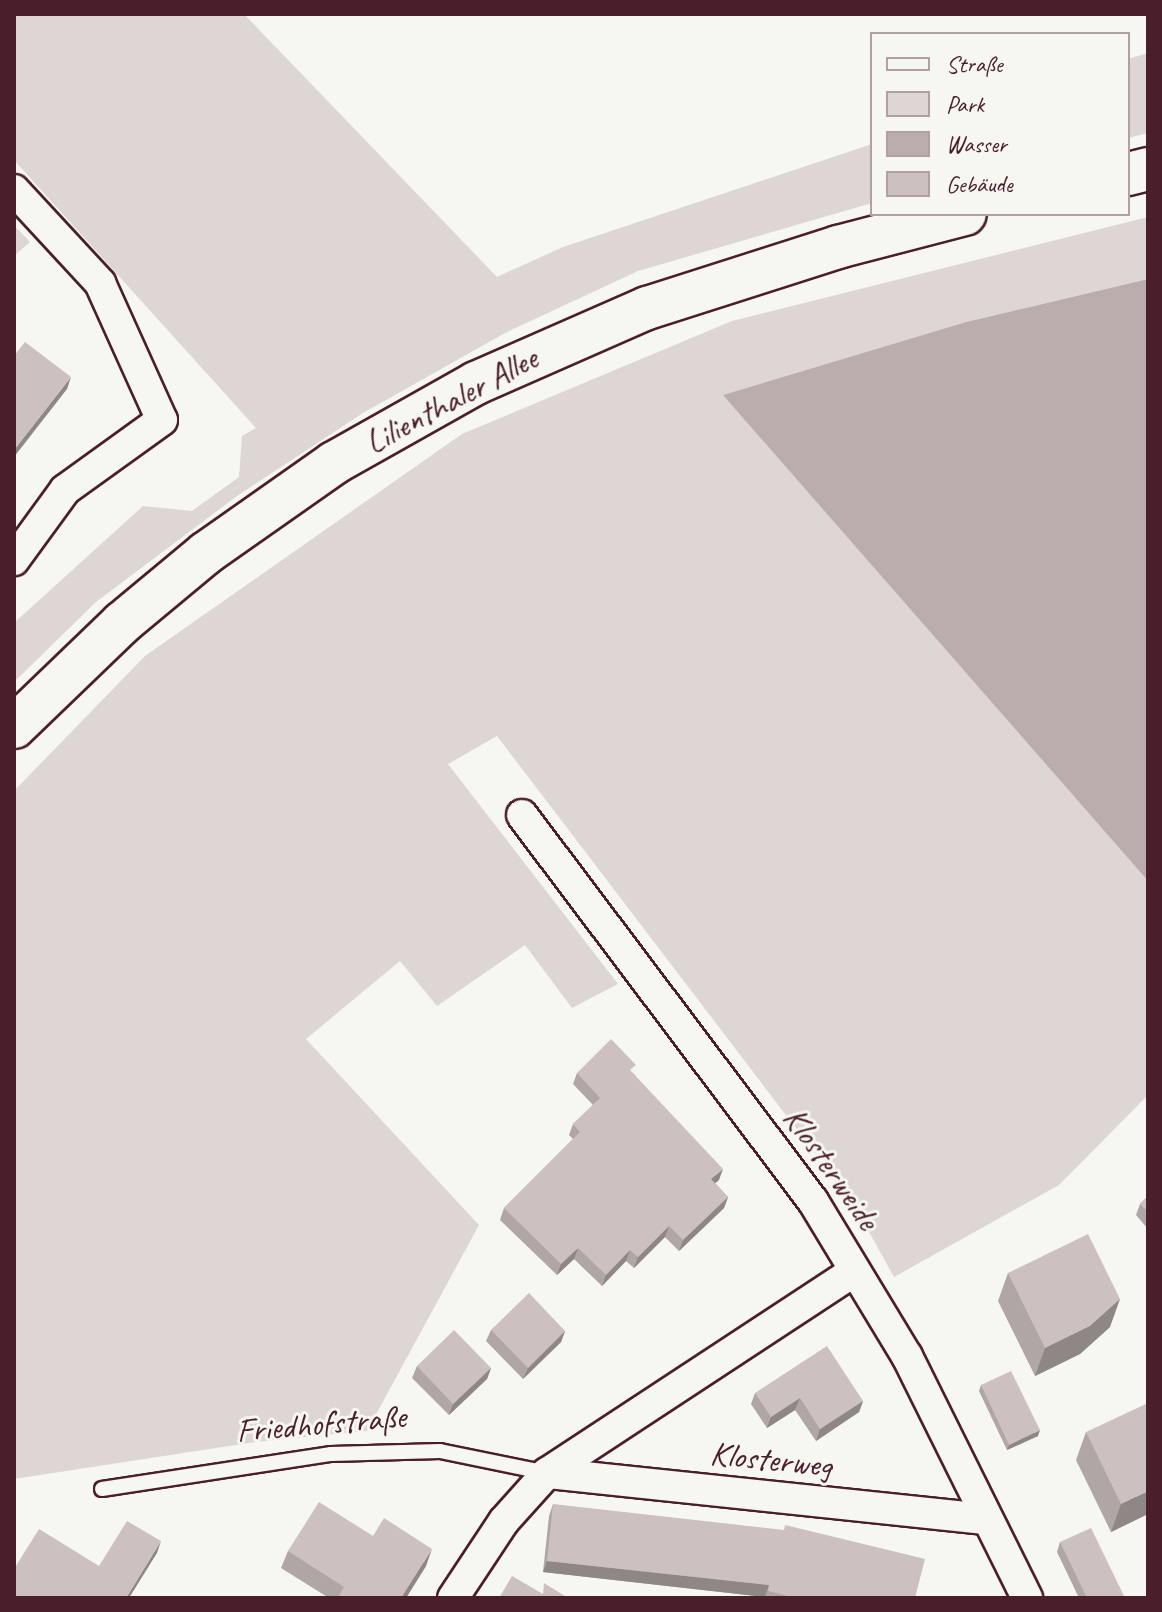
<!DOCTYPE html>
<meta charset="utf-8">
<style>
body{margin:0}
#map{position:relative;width:1162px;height:1612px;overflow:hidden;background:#f6f6f2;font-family:Caveat,sans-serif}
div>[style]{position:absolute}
.green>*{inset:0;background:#ddd6d5}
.water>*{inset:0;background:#bbadae}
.roads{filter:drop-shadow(2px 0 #4a1f2b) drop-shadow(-2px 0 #4a1f2b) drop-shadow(0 2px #4a1f2b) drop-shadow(0 -2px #4a1f2b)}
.lane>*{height:14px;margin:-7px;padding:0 7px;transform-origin:7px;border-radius:7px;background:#f6f6f2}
.street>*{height:30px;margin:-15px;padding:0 15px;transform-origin:15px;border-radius:15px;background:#f6f6f2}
.secondary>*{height:42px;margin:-21px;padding:0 21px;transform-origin:21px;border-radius:21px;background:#f6f6f2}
.wall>*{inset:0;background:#afa6a5}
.shaded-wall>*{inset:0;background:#8f8786}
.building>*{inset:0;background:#ccc1c0}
span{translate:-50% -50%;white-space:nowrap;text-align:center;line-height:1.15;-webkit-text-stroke:6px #f6f6f2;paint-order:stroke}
.street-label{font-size:34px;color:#4a1f2b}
.frame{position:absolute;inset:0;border:16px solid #4a1f2b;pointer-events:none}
.legend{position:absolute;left:870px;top:32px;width:260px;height:184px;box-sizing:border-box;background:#f6f6f2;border:2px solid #b1a0a2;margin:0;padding:10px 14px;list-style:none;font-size:24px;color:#4a1f2b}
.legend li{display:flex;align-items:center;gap:16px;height:40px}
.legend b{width:40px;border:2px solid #b1a0a2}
</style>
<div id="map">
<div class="green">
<i style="clip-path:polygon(14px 14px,244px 14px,497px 277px,563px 247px,872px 144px,872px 203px,638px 271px,505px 333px,363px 413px,237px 496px,96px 602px,14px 682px,14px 623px,143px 506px,192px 511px,239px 477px,242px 436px,256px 428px,14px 160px)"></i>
<i style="clip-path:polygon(1148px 53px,1148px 133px,1128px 138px,1128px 59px)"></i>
<i style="clip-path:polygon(1148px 217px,1148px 279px,966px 322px,724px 395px,1148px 881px,1148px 1095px,1059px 1185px,894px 1277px,853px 1203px,497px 736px,448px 764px,618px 984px,572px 1008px,525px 945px,437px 1006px,400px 961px,306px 1039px,479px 1225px,367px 1431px,255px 1442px,14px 1479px,14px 791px,145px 656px,462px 434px,732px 321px)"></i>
<i style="clip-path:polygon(14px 225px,30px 242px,14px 256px)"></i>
</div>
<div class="water">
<i style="clip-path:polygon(1148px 279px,1148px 881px,723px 395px,966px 322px)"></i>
</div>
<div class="roads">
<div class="lane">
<i style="left:102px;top:1489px;width:232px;rotate:-8.7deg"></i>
<i style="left:331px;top:1454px;width:109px;rotate:-1.6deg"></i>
<i style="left:440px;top:1451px;width:109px;rotate:11.6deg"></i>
</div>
<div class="street">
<i style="left:14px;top:190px;width:127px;rotate:47.2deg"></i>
<i style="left:100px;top:283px;width:150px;rotate:65.7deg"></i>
<i style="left:162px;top:420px;width:120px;rotate:144.2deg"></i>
<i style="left:65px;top:490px;width:87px;rotate:126.1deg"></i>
<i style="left:522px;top:815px;width:483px;rotate:53deg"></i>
<i style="left:813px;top:1201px;width:181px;rotate:58.8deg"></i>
<i style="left:907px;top:1356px;width:270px;rotate:63.6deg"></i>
<i style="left:547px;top:1473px;width:442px;rotate:6deg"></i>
<i style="left:453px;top:1598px;width:92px;rotate:-56.5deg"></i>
<i style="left:504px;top:1521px;width:64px;rotate:-48.1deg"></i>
<i style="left:547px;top:1473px;width:368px;rotate:-33.3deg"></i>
</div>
<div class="secondary">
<i style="left:1128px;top:174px;width:21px;rotate:-14deg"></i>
<i style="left:14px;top:727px;width:150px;rotate:-43.9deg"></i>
<i style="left:122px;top:623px;width:109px;rotate:-39.8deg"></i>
<i style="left:206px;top:553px;width:156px;rotate:-35.1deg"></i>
<i style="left:334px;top:463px;width:163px;rotate:-29.4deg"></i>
<i style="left:476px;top:383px;width:187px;rotate:-23.7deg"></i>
<i style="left:647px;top:308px;width:201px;rotate:-17.7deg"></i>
<i style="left:838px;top:247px;width:131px;rotate:-14.6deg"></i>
</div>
</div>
<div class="wall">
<i style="clip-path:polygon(577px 1073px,633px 1073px,719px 1180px,715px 1183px,728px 1197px,724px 1208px,679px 1251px,665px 1237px,634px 1268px,626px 1261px,602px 1286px,574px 1259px,557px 1275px,500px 1220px,504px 1208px,573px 1139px,569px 1135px,573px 1124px,593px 1105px,573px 1084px)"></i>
<i style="clip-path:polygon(1148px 1196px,1148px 1229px,1136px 1215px,1140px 1204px)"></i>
<i style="clip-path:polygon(1008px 1273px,1110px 1327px,1080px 1354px,1035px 1376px,998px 1301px)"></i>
<i style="clip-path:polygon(491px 1330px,565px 1331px,561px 1342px,523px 1379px,486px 1341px)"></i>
<i style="clip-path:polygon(417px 1366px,491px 1368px,487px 1379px,449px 1415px,412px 1378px)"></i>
<i style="clip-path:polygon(981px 1385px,1038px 1436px,1007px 1450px,979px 1391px)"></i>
<i style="clip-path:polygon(755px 1393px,863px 1401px,859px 1412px,816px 1441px,795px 1410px,767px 1428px,751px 1404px)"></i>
<i style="clip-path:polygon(1086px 1432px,1148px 1514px,1111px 1532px,1076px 1460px)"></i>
<i style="clip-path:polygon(553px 1504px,915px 1598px,765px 1598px,765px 1597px,543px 1572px,549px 1516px)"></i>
<i style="clip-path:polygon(373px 1536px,426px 1566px,406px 1598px,329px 1598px,281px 1568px,288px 1551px)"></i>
<i style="clip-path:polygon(1060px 1542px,1125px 1598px,1079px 1598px,1057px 1552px)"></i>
</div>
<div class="shaded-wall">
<i style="clip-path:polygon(71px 377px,67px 389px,14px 457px,14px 450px)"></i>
<i style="clip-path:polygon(723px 1169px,719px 1180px,707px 1190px,711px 1179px)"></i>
<i style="clip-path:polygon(728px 1197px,724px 1208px,679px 1251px,683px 1240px)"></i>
<i style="clip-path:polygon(669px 1226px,665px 1237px,634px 1268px,638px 1257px)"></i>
<i style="clip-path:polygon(578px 1248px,574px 1259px,557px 1275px,561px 1264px)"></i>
<i style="clip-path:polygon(630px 1250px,626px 1261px,602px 1286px,606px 1275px)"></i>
<i style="clip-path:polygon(1120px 1299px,1110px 1327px,1080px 1354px,1035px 1376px,1045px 1348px)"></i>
<i style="clip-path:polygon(565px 1331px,561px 1342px,523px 1379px,528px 1368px)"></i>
<i style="clip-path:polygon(491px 1368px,487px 1379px,449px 1415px,453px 1404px)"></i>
<i style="clip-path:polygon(800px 1398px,795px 1410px,767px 1428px,771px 1417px)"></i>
<i style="clip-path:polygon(863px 1401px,859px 1412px,816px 1441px,820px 1429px)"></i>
<i style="clip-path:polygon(1040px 1430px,1038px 1436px,1007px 1450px,1009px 1445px)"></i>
<i style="clip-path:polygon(1148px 1491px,1148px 1514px,1111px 1532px,1121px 1504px)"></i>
<i style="clip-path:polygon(161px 1541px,157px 1553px,129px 1598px,126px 1598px)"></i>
<i style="clip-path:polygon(432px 1549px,426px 1566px,406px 1598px,401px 1598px)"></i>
<i style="clip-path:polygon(547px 1561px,769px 1585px,765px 1597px,543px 1572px)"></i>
</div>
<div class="building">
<i style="clip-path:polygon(25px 342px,71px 377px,14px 450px,14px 356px)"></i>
<i style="clip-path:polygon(611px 1039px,636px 1065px,630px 1070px,723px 1169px,711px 1179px,728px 1197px,683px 1240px,669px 1226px,638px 1257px,630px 1250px,606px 1275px,578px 1248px,561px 1264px,504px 1208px,580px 1132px,573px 1124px,600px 1098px,577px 1073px)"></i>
<i style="clip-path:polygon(1148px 1196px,1148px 1212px,1140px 1204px)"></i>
<i style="clip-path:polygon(1088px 1234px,1120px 1299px,1090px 1326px,1045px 1348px,1008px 1273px)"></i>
<i style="clip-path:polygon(529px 1293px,565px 1331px,528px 1368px,491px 1330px)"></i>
<i style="clip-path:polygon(454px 1330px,491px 1368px,453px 1404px,417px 1366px)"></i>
<i style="clip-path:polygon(827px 1346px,863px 1401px,820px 1429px,800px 1398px,771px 1417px,755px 1393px)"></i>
<i style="clip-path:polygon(1011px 1371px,1040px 1430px,1009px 1445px,981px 1385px)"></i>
<i style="clip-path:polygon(1148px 1403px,1148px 1491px,1121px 1504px,1086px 1432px)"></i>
<i style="clip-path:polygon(319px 1502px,373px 1536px,384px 1518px,432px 1549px,401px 1598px,338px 1598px,344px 1587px,288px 1551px)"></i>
<i style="clip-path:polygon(553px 1504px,784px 1530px,785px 1525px,925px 1559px,915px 1598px,796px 1598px,768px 1591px,769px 1585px,547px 1561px)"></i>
<i style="clip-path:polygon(127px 1521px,161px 1541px,126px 1598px,14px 1597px,14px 1569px,39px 1529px,99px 1566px)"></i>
<i style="clip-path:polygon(1091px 1528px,1125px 1598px,1087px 1598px,1060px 1542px)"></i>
<i style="clip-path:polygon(512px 1576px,543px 1594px,544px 1583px,568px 1598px,499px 1598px)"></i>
</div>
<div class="street-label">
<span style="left:451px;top:400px;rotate:-28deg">Lilienthaler Allee</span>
<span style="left:832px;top:1168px;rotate:55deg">Klosterweide</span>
<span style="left:321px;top:1423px;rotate:-5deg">Friedhofstraße</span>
<span style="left:771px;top:1459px;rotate:6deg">Klosterweg</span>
</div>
<div class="frame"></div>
<ul class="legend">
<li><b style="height:10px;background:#f6f6f2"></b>Straße</li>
<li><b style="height:22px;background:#ddd6d5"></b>Park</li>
<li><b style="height:22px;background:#bbadae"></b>Wasser</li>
<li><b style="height:22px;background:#ccc1c0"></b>Gebäude</li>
</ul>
</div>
